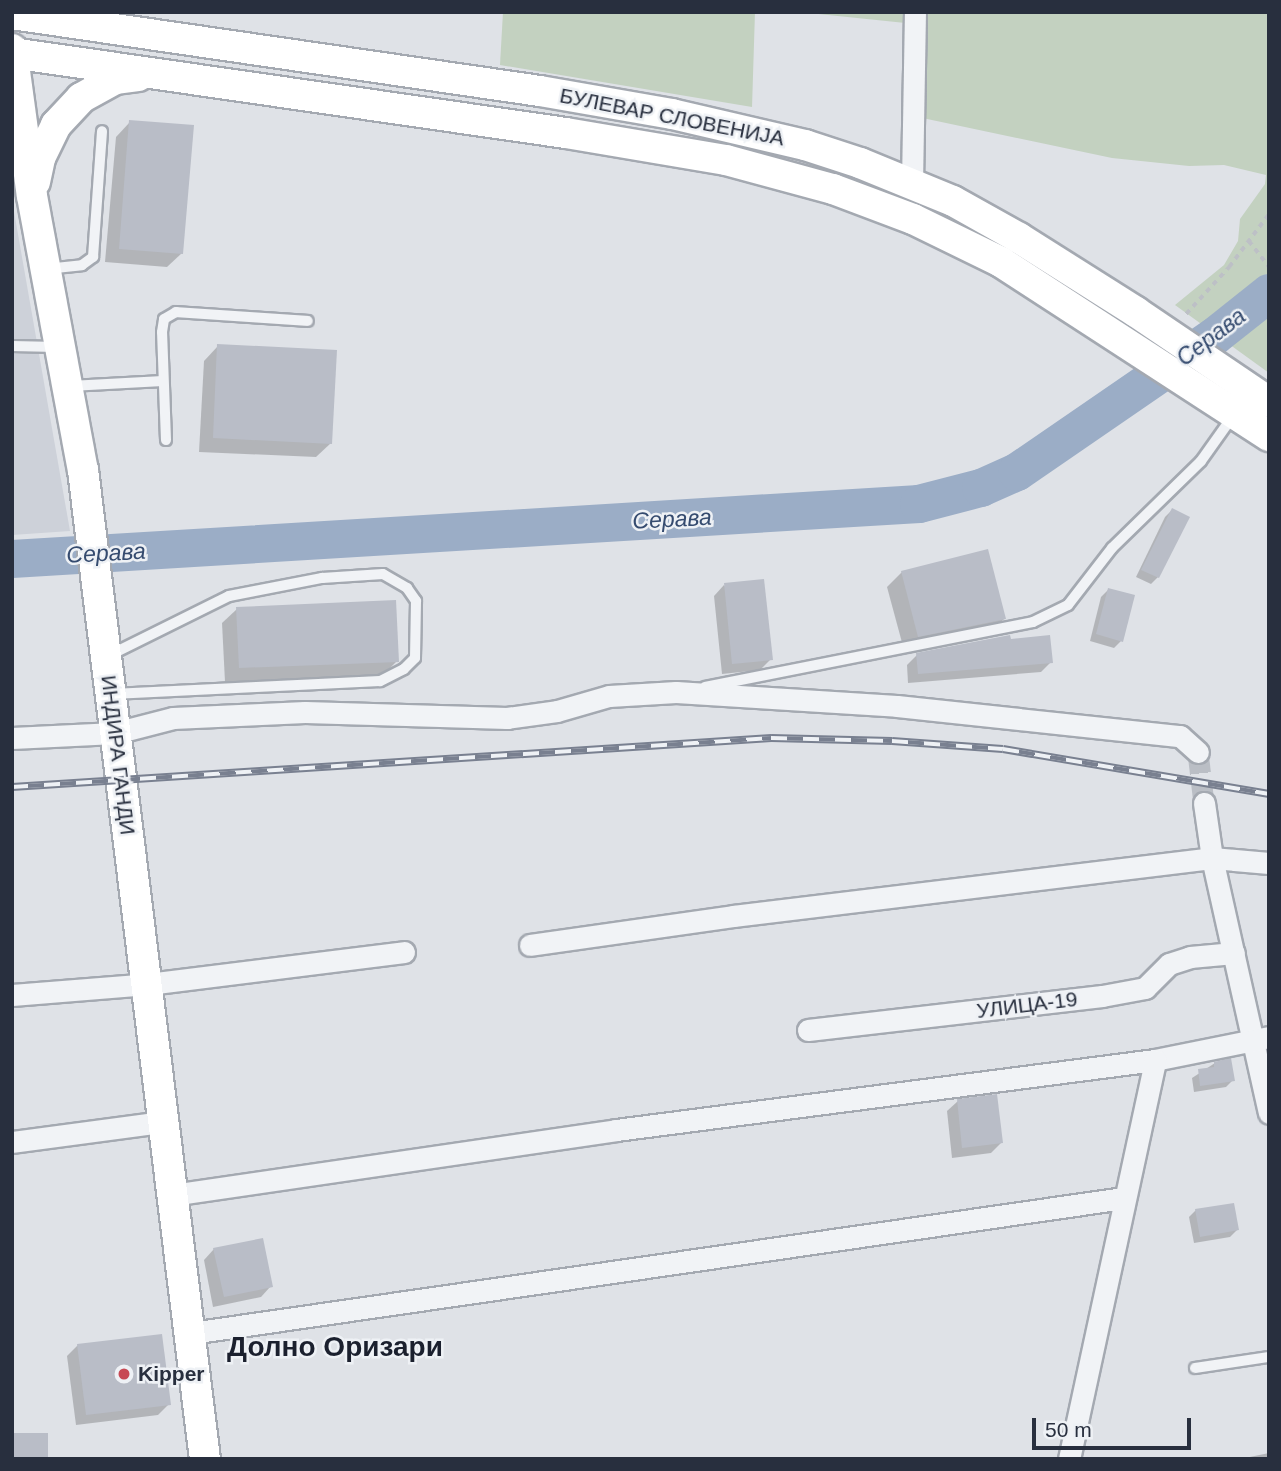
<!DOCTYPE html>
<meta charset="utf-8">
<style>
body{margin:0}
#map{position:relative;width:1281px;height:1471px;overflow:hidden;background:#dfe2e7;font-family:Arial,sans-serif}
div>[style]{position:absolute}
.built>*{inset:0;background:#cdd1d9}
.green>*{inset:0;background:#c3d1c0}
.shadow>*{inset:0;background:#0003}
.river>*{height:38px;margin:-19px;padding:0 19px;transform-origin:19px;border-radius:19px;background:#9badc6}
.building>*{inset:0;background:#b9bdc7}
.street-tunnel>*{height:21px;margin-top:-10.5px;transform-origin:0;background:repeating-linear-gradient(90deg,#babec5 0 21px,transparent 0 31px)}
.path>*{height:3.5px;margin-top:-1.75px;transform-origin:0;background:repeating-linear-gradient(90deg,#bdc0c6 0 5px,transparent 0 10px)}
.roads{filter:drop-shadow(2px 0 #a4a9b1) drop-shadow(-2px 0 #a4a9b1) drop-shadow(0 2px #a4a9b1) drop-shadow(0 -2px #a4a9b1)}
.lane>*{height:10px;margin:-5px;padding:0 5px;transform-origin:5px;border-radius:5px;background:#f1f3f6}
.street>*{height:21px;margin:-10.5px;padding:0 10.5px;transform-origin:10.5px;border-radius:10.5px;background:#f1f3f6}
.secondary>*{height:30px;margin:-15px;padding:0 15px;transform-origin:15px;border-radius:15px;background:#fff}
.rail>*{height:8px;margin-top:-4px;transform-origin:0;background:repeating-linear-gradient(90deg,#eef1f5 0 16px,#798090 0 32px);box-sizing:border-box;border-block:2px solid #798090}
.dots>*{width:19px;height:19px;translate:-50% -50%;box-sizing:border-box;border:4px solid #eef1f5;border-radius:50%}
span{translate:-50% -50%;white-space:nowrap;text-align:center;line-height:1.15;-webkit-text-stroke:5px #eef1f5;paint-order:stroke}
.street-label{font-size:21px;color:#282f3e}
.poi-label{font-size:21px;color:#282f3e;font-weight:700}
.left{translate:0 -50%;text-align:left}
.water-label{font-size:23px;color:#354b6f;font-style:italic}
.district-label{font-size:28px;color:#1b202e;font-weight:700}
.frame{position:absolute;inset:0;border:14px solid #282f3e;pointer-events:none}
.scale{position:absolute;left:1032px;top:1418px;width:159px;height:32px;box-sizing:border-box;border:4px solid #282f3e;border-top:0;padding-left:9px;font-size:21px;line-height:24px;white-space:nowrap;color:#282f3e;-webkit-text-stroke:5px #eef1f5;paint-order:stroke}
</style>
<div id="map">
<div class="built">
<i style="clip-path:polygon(12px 200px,70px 531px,12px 535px)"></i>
</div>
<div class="green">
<i style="clip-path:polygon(503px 12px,755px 12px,752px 107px,500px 65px)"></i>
<i style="clip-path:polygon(799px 12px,1269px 12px,1269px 373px,1175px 305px,1224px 265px,1238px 241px,1240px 219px,1265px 184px,1266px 175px,1224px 165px,1189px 166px,1112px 158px,913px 116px,915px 24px)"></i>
</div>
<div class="shadow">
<i style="clip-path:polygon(130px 122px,182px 253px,167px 267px,105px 262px,116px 137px)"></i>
<i style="clip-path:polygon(218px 346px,331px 443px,316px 457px,199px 452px,204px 361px)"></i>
<i style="clip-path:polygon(1172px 510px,1158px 577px,1151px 584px,1136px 577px,1165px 517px)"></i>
<i style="clip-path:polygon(902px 572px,1004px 619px,990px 633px,904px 650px,887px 587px)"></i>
<i style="clip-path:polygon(724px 585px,771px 659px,760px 670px,722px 674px,714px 596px)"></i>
<i style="clip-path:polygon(1108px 590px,1121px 641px,1114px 648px,1090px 641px,1101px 597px)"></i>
<i style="clip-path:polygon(237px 609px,397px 661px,383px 675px,225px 682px,222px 623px)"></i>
<i style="clip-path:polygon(1010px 640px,1051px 662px,1041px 672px,908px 683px,907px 665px,917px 655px)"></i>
<i style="clip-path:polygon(1215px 1063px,1233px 1080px,1226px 1087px,1194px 1092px,1192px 1078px)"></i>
<i style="clip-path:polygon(958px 1101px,1001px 1143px,991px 1153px,952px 1158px,947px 1111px)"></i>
<i style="clip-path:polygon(1196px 1210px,1237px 1230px,1230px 1237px,1194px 1243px,1189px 1217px)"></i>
<i style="clip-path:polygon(214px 1249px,271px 1286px,261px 1297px,213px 1307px,204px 1260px)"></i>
<i style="clip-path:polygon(78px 1345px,169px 1404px,158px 1415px,76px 1425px,67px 1356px)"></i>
<i style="clip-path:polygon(1269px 1453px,1269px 1459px,1240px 1459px)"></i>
</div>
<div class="river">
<i style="left:12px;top:559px;width:909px;rotate:-3.47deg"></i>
<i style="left:919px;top:504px;width:64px;rotate:-14.5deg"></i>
<i style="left:981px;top:488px;width:39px;rotate:-24deg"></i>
<i style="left:1017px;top:472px;width:240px;rotate:-34.5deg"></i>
<i style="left:1215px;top:336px;width:69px;rotate:-38.5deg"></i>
</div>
<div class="building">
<i style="clip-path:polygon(129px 120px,194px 125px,183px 254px,119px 249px)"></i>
<i style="clip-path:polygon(217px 344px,337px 350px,332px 444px,213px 438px)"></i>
<i style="clip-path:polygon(1172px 508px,1190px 517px,1159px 578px,1141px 570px)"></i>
<i style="clip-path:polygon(988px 549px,1006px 619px,918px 637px,901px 571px)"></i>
<i style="clip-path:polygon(764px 579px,773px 660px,732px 664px,724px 583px)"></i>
<i style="clip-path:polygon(1108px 588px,1135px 595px,1123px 642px,1096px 634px)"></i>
<i style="clip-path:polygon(396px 600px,399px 662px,239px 668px,236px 607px)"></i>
<i style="clip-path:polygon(1010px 635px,1011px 639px,1050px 635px,1053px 663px,918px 674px,916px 653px)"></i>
<i style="clip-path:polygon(1231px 1058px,1235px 1081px,1200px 1086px,1198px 1069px,1214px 1067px,1214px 1062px)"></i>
<i style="clip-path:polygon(997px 1094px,1003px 1143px,962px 1148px,957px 1099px)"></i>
<i style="clip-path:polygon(1234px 1203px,1239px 1230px,1200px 1237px,1195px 1209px)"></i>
<i style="clip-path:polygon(263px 1238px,273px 1287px,224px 1297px,213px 1248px)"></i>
<i style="clip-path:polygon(162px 1334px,171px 1405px,86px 1415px,77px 1344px)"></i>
<i style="clip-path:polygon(12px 1433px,48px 1433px,48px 1459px,12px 1459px)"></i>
</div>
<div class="street-tunnel">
<i style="left:1198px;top:752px;width:51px;rotate:83.3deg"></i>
</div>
<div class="path">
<i style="left:1249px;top:241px;width:33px;rotate:52deg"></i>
<i style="left:1186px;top:314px;width:64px;rotate:-47.5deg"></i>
<i style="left:1229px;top:267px;width:66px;rotate:-53deg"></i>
</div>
<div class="roads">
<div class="lane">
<i style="left:46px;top:269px;width:36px;rotate:-6deg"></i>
<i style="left:82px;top:265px;width:14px;rotate:-36deg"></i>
<i style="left:93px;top:257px;width:126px;rotate:-85.9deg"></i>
<i style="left:12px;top:346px;width:45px;rotate:1.3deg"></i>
<i style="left:70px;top:386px;width:93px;rotate:-3.1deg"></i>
<i style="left:166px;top:440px;width:108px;rotate:-92.1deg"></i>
<i style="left:162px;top:332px;width:13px;rotate:-81deg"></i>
<i style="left:164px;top:319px;width:14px;rotate:-30deg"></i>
<i style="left:176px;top:312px;width:132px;rotate:3.9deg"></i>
<i style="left:108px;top:656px;width:135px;rotate:-26.4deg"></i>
<i style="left:229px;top:596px;width:95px;rotate:-11deg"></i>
<i style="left:322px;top:578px;width:61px;rotate:-3.8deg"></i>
<i style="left:383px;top:574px;width:28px;rotate:30deg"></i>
<i style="left:407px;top:588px;width:16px;rotate:55deg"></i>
<i style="left:416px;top:601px;width:57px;rotate:91deg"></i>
<i style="left:415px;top:658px;width:16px;rotate:135deg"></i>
<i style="left:404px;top:669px;width:27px;rotate:153deg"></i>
<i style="left:380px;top:681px;width:268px;rotate:177.2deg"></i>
<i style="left:705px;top:687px;width:334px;rotate:-11.2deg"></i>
<i style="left:1033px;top:622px;width:39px;rotate:-26deg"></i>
<i style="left:1068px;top:605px;width:72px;rotate:-52.3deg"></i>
<i style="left:1112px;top:548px;width:124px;rotate:-44.3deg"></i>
<i style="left:1201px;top:461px;width:55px;rotate:-54.6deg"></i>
<i style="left:1195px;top:1368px;width:75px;rotate:-8.5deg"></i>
</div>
<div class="street">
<i style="left:912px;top:183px;width:171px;rotate:-89deg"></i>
<i style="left:12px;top:738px;width:103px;rotate:-2.8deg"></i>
<i style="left:115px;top:733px;width:60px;rotate:-14.5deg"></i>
<i style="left:173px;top:718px;width:132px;rotate:-2.6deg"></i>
<i style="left:305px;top:712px;width:202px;rotate:1.7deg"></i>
<i style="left:507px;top:718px;width:50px;rotate:-8deg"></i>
<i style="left:557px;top:711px;width:54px;rotate:-16.1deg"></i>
<i style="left:609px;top:696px;width:67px;rotate:-3.4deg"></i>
<i style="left:676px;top:692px;width:221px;rotate:3.6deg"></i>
<i style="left:897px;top:706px;width:285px;rotate:6.1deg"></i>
<i style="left:1180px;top:736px;width:24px;rotate:42deg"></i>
<i style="left:1204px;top:803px;width:56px;rotate:81.7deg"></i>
<i style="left:1212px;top:858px;width:261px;rotate:77.4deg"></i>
<i style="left:530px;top:945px;width:205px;rotate:-8.1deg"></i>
<i style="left:733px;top:916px;width:482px;rotate:-6.9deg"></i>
<i style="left:1212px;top:858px;width:57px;rotate:5deg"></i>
<i style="left:12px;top:995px;width:136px;rotate:-4.6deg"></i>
<i style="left:148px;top:984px;width:258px;rotate:-7.1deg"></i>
<i style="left:808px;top:1030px;width:296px;rotate:-6.6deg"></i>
<i style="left:1102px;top:996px;width:44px;rotate:-10.5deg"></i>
<i style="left:1145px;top:988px;width:34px;rotate:-45deg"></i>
<i style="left:1169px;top:964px;width:22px;rotate:-18deg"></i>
<i style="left:1190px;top:957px;width:44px;rotate:-5.2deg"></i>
<i style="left:12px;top:1142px;width:151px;rotate:-7.6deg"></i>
<i style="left:171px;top:1195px;width:450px;rotate:-8.3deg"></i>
<i style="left:616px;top:1130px;width:544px;rotate:-7.4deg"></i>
<i style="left:1155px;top:1060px;width:116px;rotate:-11.4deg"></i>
<i style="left:191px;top:1333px;width:942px;rotate:-8.24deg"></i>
<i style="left:1069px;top:1459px;width:408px;rotate:-77.8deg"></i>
</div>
<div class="secondary">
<i style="left:12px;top:14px;width:534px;rotate:8.3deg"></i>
<i style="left:540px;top:91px;width:134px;rotate:9.9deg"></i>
<i style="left:672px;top:114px;width:137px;rotate:13.1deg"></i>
<i style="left:805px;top:145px;width:58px;rotate:18.1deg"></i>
<i style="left:860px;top:163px;width:100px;rotate:22.2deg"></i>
<i style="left:953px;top:201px;width:76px;rotate:29.3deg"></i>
<i style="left:1019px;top:238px;width:138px;rotate:32.3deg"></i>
<i style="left:1136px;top:312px;width:161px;rotate:34.1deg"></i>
<i style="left:12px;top:49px;width:148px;rotate:82.3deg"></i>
<i style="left:32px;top:196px;width:279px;rotate:79.5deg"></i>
<i style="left:83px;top:470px;width:996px;rotate:82.97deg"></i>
<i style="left:12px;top:53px;width:560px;rotate:8.22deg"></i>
<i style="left:566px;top:133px;width:162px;rotate:9.6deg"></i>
<i style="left:726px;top:160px;width:111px;rotate:15.2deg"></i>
<i style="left:833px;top:189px;width:85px;rotate:20.6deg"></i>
<i style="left:913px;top:219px;width:98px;rotate:26deg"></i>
<i style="left:1001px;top:262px;width:320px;rotate:33deg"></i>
<i style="left:35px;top:182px;width:25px;rotate:-78deg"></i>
<i style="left:40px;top:158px;width:37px;rotate:-64deg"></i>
<i style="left:56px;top:125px;width:37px;rotate:-47deg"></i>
<i style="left:81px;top:98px;width:39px;rotate:-29deg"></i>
<i style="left:115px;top:79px;width:23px;rotate:-7deg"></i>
</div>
</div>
<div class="rail">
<i style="left:12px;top:787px;width:761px;rotate:-3.69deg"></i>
<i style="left:771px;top:738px;width:121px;rotate:1.4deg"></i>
<i style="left:892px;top:741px;width:111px;rotate:4.1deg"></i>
<i style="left:1003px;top:749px;width:270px;rotate:9.6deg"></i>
</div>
<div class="dots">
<i style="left:124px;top:1374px;background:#c74954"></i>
</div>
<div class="street-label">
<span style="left:672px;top:117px;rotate:11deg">БУЛЕВАР СЛОВЕНИЈА</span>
<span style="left:118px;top:755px;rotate:83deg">ИНДИРА ГАНДИ</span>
<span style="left:1027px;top:1005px;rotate:-7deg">УЛИЦА-19</span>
</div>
<div class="poi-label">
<span class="left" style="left:138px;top:1374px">Kipper</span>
</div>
<div class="water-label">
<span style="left:1211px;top:337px;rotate:-37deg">Серава</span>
<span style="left:672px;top:519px;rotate:-3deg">Серава</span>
<span style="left:106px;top:553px;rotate:-3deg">Серава</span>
</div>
<div class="district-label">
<span style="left:335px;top:1347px">Долно Оризари</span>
</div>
<div class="frame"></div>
<div class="scale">50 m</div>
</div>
